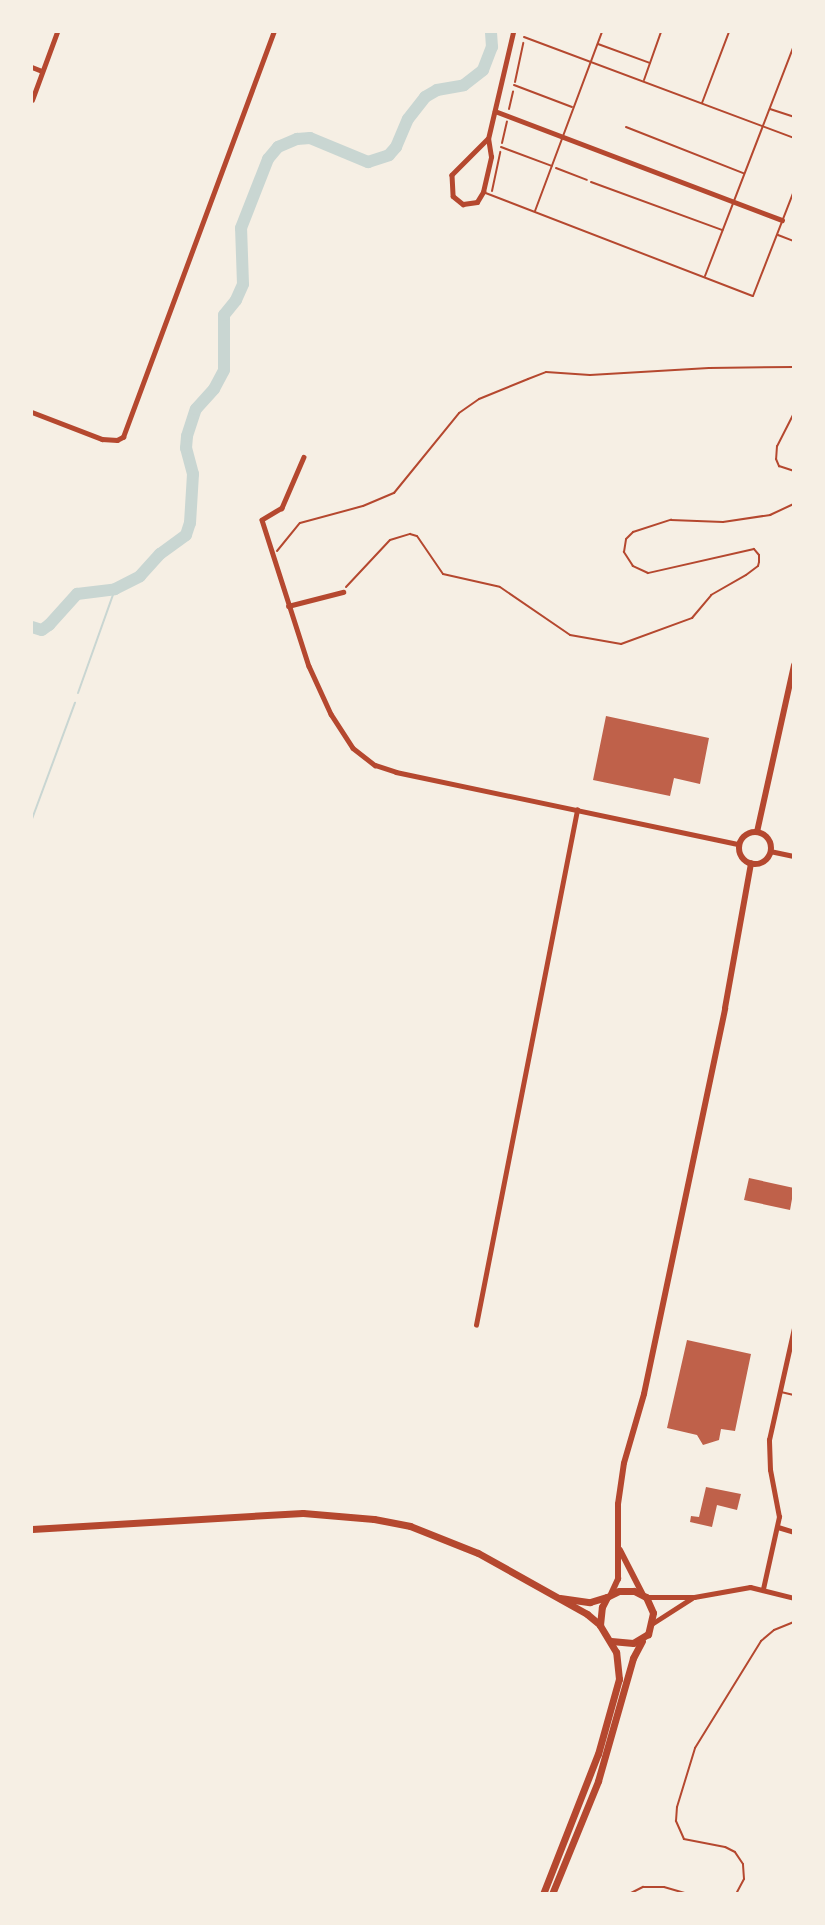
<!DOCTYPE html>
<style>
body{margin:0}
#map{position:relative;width:825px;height:1925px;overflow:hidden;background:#f6efe4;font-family:"PT Sans",sans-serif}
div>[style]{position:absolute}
.stream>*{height:2px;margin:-1px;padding:0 1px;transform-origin:1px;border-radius:1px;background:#c9d6d2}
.river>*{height:12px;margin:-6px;padding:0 6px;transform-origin:6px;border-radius:6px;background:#c9d6d2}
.building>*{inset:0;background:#bf614a}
.path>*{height:2px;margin:-1px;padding:0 1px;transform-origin:1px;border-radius:1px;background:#b5482f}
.service>*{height:2px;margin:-1px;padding:0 1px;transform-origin:1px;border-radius:1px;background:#b5482f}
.minor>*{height:4.5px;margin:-2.25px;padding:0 2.25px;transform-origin:2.25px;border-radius:2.25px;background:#b5482f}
.tertiary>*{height:5px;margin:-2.5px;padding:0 2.5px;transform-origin:2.5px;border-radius:2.5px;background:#b5482f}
.secondary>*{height:6px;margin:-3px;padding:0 3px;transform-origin:3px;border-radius:3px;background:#b5482f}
.secondary>.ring{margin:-3px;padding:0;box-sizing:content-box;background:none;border:6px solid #b5482f;border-radius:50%}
.trunk>*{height:7px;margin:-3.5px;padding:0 3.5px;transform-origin:3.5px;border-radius:3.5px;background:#b5482f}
span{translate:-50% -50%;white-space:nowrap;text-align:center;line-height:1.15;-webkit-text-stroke:5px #f6efe4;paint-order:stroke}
.frame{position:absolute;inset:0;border:33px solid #f6efe4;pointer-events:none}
</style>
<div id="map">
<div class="stream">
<i style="left:78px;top:693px;width:110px;rotate:-70.4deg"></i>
<i style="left:32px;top:819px;width:124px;rotate:-69.7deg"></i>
</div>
<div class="river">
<i style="left:32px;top:627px;width:10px;rotate:17deg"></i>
<i style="left:42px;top:630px;width:9px;rotate:-36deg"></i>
<i style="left:49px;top:625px;width:42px;rotate:-47.9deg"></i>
<i style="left:77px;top:594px;width:38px;rotate:-7deg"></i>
<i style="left:115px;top:589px;width:28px;rotate:-27deg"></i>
<i style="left:140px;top:576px;width:30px;rotate:-48deg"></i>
<i style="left:160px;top:554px;width:32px;rotate:-36deg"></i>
<i style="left:186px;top:535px;width:13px;rotate:-72deg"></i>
<i style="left:190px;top:523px;width:49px;rotate:-86.5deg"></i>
<i style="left:193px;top:474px;width:27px;rotate:-105deg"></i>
<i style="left:186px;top:448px;width:12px;rotate:-85deg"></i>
<i style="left:187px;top:436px;width:28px;rotate:-72deg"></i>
<i style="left:196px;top:409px;width:27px;rotate:-48deg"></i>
<i style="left:214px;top:389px;width:21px;rotate:-62deg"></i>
<i style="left:224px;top:370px;width:55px;rotate:-90deg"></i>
<i style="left:224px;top:315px;width:19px;rotate:-51deg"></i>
<i style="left:236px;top:300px;width:17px;rotate:-66deg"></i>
<i style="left:243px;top:284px;width:56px;rotate:-92deg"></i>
<i style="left:241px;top:228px;width:74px;rotate:-68.6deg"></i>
<i style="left:268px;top:159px;width:16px;rotate:-50deg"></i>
<i style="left:278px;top:147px;width:21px;rotate:-23deg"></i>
<i style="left:297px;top:139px;width:13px;rotate:-4deg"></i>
<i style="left:310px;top:138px;width:63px;rotate:22.5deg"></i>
<i style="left:368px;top:162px;width:22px;rotate:-18deg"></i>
<i style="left:389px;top:155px;width:11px;rotate:-49deg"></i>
<i style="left:396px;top:147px;width:30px;rotate:-67deg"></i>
<i style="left:408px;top:119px;width:28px;rotate:-52deg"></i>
<i style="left:425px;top:97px;width:14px;rotate:-30deg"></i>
<i style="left:437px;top:90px;width:27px;rotate:-10deg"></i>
<i style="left:464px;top:85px;width:24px;rotate:-38deg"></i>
<i style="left:483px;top:70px;width:25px;rotate:-69deg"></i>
<i style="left:492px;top:47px;width:15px;rotate:-94deg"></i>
</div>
<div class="building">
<i style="clip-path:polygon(606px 716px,709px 738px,700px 784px,674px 778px,670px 796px,593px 780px)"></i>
<i style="clip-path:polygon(749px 1178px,794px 1188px,790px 1210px,744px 1200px)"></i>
<i style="clip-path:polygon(687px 1340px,751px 1354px,735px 1431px,721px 1429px,719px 1440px,703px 1445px,697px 1435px,667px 1428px)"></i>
<i style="clip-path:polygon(706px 1487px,741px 1494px,737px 1510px,717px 1505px,712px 1527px,690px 1522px,691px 1516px,699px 1517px)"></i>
</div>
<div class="path">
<i style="left:515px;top:82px;width:40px;rotate:-78deg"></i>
<i style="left:509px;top:109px;width:18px;rotate:-77deg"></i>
<i style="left:502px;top:143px;width:22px;rotate:-77deg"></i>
<i style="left:556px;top:168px;width:33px;rotate:21deg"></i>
<i style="left:492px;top:191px;width:40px;rotate:-78deg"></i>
<i style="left:794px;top:413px;width:37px;rotate:117deg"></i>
<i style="left:777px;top:446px;width:13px;rotate:94deg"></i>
<i style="left:776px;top:459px;width:8px;rotate:67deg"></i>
<i style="left:779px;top:466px;width:16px;rotate:18deg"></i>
<i style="left:277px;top:551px;width:36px;rotate:-51deg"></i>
<i style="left:300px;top:523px;width:65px;rotate:-15.1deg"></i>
<i style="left:363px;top:506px;width:34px;rotate:-23deg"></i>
<i style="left:394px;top:493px;width:103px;rotate:-50.9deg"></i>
<i style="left:459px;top:413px;width:24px;rotate:-35deg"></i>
<i style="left:479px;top:399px;width:53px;rotate:-22.2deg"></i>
<i style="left:528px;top:379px;width:19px;rotate:-21deg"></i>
<i style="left:546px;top:372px;width:44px;rotate:3.9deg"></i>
<i style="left:590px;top:375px;width:119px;rotate:-3.4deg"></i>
<i style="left:709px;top:368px;width:85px;rotate:-0.7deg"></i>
<i style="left:346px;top:587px;width:64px;rotate:-46.9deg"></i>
<i style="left:390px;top:540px;width:21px;rotate:-17deg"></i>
<i style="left:410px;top:534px;width:7px;rotate:16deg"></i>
<i style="left:417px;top:536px;width:46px;rotate:55.6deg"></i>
<i style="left:443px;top:574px;width:58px;rotate:12.8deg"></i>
<i style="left:500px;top:587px;width:85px;rotate:34.4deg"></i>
<i style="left:570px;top:635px;width:52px;rotate:10deg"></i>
<i style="left:621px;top:644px;width:76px;rotate:-20.1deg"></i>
<i style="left:692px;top:618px;width:30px;rotate:-50deg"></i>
<i style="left:711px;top:595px;width:40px;rotate:-29.7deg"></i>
<i style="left:746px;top:575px;width:15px;rotate:-37deg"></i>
<i style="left:758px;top:566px;width:4px;rotate:-76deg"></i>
<i style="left:759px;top:562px;width:7px;rotate:-90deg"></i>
<i style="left:759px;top:555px;width:8px;rotate:-130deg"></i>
<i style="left:754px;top:549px;width:109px;rotate:167.2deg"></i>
<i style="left:648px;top:573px;width:17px;rotate:-155deg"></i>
<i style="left:633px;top:566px;width:17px;rotate:-123deg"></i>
<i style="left:624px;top:552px;width:13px;rotate:-81deg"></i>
<i style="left:626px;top:539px;width:10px;rotate:-45deg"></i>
<i style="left:633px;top:532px;width:40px;rotate:-18deg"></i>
<i style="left:671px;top:520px;width:52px;rotate:2.2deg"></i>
<i style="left:723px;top:522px;width:48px;rotate:-8.5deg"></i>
<i style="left:770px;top:515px;width:26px;rotate:-25deg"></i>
<i style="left:629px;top:1894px;width:16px;rotate:-27deg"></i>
<i style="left:643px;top:1887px;width:21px"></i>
<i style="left:664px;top:1887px;width:26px;rotate:16deg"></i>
<i style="left:736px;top:1894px;width:17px;rotate:-62deg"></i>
<i style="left:744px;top:1879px;width:15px;rotate:-94deg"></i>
<i style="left:743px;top:1864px;width:14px;rotate:-124deg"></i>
<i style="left:735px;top:1852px;width:11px;rotate:-153deg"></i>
<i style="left:725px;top:1847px;width:42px;rotate:-169deg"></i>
<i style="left:684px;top:1839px;width:20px;rotate:-114deg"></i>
<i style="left:676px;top:1821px;width:14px;rotate:-86deg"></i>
<i style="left:677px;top:1807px;width:62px;rotate:-73deg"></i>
<i style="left:695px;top:1748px;width:126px;rotate:-58.3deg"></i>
<i style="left:761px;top:1641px;width:17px;rotate:-40deg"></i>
<i style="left:774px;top:1630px;width:22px;rotate:-22deg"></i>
</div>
<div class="service">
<i style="left:524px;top:37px;width:288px;rotate:20.5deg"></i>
<i style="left:598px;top:44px;width:55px;rotate:20.1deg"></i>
<i style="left:644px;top:80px;width:51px;rotate:-70.5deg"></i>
<i style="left:514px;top:85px;width:62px;rotate:20.8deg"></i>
<i style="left:702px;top:103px;width:76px;rotate:-69.2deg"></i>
<i style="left:770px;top:109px;width:25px;rotate:18deg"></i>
<i style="left:626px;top:127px;width:126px;rotate:21.5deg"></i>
<i style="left:501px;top:147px;width:54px;rotate:20.4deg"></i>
<i style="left:591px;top:182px;width:140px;rotate:20.1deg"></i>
<i style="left:483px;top:192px;width:289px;rotate:21.1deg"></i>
<i style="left:753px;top:296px;width:113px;rotate:-68.7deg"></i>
<i style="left:535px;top:211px;width:191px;rotate:-69.5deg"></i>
<i style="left:778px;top:235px;width:17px;rotate:21deg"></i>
<i style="left:705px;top:276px;width:248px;rotate:-68.9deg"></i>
<i style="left:781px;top:1392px;width:13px;rotate:13deg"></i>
</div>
<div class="minor">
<i style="left:32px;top:67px;width:11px;rotate:22deg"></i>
<i style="left:32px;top:100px;width:72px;rotate:-69.8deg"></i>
<i style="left:495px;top:111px;width:307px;rotate:20.8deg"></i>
<i style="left:488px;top:139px;width:51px;rotate:135deg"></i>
<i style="left:452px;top:175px;width:21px;rotate:87deg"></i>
<i style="left:453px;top:196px;width:13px;rotate:39deg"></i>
<i style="left:463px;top:204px;width:14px;rotate:-8deg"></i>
<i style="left:477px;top:202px;width:12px;rotate:-59deg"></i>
<i style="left:483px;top:192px;width:36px;rotate:-77deg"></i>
<i style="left:491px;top:157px;width:18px;rotate:-99deg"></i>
<i style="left:488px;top:139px;width:110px;rotate:-76.8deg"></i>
<i style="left:32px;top:412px;width:75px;rotate:21.1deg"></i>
<i style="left:102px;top:439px;width:15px;rotate:4deg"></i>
<i style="left:117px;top:440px;width:7px;rotate:-27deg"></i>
<i style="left:123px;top:437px;width:432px;rotate:-69.6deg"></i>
<i style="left:304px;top:457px;width:56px;rotate:113.3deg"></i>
<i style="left:282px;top:508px;width:23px;rotate:149deg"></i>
<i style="left:262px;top:520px;width:153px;rotate:72.2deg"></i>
<i style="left:309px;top:666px;width:53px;rotate:65.4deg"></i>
<i style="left:331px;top:714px;width:40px;rotate:57.1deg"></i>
<i style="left:353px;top:748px;width:28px;rotate:38deg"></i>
<i style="left:375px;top:765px;width:22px;rotate:18deg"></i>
<i style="left:396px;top:772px;width:350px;rotate:11.9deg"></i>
<i style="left:288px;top:606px;width:57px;rotate:-14.3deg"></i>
<i style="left:770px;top:851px;width:25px;rotate:12deg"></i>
<i style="left:476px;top:1325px;width:525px;rotate:-78.9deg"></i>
<i style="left:778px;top:1527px;width:17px;rotate:17deg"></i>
<i style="left:763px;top:1589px;width:74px;rotate:-77.5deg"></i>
<i style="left:779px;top:1517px;width:48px;rotate:-100.8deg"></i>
<i style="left:770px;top:1470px;width:30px;rotate:-92deg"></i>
<i style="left:769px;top:1440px;width:115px;rotate:-77.4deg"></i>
</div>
<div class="tertiary">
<i style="left:646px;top:1597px;width:48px"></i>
<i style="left:694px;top:1597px;width:57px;rotate:-10.1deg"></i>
<i style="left:750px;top:1587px;width:45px;rotate:14deg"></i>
<i style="left:653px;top:1623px;width:46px;rotate:-32.7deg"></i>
</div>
<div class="secondary">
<i style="left:757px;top:832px;width:171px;rotate:-77.5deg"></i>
<i class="ring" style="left:739px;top:832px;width:26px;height:26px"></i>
<i style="left:620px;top:1550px;width:51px;rotate:62.9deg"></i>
<i style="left:611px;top:1594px;width:17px;rotate:-65deg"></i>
<i style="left:618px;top:1579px;width:75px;rotate:-90deg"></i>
<i style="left:618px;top:1504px;width:41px;rotate:-81.7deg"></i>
<i style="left:624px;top:1463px;width:72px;rotate:-73.8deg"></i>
<i style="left:644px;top:1394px;width:394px;rotate:-78.1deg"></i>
<i style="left:725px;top:1008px;width:147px;rotate:-79.8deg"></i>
</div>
<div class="trunk">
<i style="left:32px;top:1529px;width:271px;rotate:-3.4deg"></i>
<i style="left:303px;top:1513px;width:71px;rotate:4.8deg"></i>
<i style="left:374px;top:1519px;width:37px;rotate:11deg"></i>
<i style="left:410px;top:1526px;width:73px;rotate:21.7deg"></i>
<i style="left:478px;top:1553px;width:125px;rotate:29.2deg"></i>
<i style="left:587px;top:1614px;width:17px;rotate:40deg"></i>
<i style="left:560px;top:1598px;width:30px;rotate:8deg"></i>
<i style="left:590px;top:1602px;width:17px;rotate:-17deg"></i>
<i style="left:543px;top:1894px;width:150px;rotate:-68.6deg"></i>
<i style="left:598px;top:1754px;width:78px;rotate:-74.4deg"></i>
<i style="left:619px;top:1679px;width:27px;rotate:-96deg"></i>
<i style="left:616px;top:1652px;width:31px;rotate:-121deg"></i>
<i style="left:600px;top:1625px;width:18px;rotate:-84deg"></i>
<i style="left:602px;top:1607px;width:11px;rotate:-63deg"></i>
<i style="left:607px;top:1597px;width:13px;rotate:-27deg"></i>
<i style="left:619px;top:1591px;width:15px"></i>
<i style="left:634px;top:1591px;width:13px;rotate:27deg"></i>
<i style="left:646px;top:1597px;width:17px;rotate:66deg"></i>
<i style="left:653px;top:1613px;width:22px;rotate:103deg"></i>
<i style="left:648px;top:1634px;width:17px;rotate:149deg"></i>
<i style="left:633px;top:1643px;width:22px;rotate:-175deg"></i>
<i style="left:552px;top:1894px;width:122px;rotate:-67.8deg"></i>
<i style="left:598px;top:1781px;width:128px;rotate:-74.1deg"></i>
<i style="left:633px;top:1658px;width:19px;rotate:-62deg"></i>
</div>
<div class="frame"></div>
</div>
